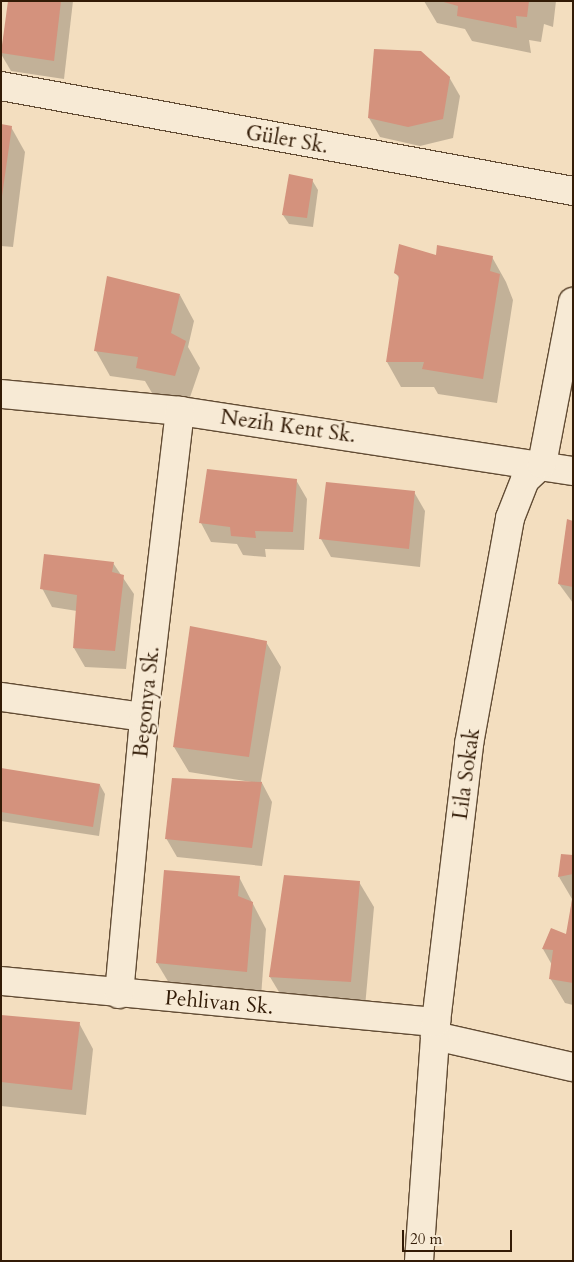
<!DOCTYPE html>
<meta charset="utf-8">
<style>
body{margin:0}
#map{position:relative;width:574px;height:1262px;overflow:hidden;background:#f3debf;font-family:Cardo,serif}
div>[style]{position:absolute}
.shadow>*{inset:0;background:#0003}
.building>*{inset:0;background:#d4927d}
.roads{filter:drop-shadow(1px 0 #624c34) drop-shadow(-1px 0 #624c34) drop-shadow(0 1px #624c34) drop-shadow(0 -1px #624c34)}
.street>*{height:28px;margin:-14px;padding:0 14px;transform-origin:14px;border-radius:14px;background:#f7ead5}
span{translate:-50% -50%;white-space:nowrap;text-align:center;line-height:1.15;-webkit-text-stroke:4.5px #f7ead5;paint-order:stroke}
.street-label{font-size:21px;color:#321b06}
.frame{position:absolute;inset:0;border:2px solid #321b06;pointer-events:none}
.scale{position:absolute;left:402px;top:1230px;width:110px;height:22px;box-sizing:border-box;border:2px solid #321b06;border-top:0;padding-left:6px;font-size:15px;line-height:18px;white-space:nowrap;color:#321b06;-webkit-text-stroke:4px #f7ead5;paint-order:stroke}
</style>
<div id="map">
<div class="shadow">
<i style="clip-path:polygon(9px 1px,73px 1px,64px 79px,11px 71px,1px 54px)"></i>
<i style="clip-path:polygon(424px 1px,556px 1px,553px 27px,544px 24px,541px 42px,529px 40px,531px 53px,472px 41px,465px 29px,437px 23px)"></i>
<i style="clip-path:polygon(449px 77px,460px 96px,453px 138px,420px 146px,380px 137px,369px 118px)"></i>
<i style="clip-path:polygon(1px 126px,11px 127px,25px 152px,13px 247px,1px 246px)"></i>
<i style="clip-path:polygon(312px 180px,318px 190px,313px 227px,289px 224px,283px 215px)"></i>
<i style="clip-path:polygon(437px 256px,492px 257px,506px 282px,513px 300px,497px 403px,438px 394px,434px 387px,401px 387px,387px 362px,400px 280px,396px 273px)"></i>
<i style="clip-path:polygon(180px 295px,194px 321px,188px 347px,200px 368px,189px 400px,152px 393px,145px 381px,110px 376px,96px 351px)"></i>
<i style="clip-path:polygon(296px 480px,307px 499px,304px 550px,265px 549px,266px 557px,243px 555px,237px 544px,211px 542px,201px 523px)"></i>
<i style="clip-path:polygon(414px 492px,425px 511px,420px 567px,331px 557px,321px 539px)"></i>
<i style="clip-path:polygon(573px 522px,573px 603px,559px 584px)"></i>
<i style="clip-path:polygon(113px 563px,134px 594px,126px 669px,85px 667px,74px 648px,77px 611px,52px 607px,42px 588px)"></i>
<i style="clip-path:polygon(266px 642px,281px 667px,261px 781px,272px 802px,262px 866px,177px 857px,166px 838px,258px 783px,189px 772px,174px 747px)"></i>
<i style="clip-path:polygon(1px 770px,100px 785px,105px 794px,99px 836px,1px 821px)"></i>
<i style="clip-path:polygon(573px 856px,573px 1005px,565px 1003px,550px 978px,552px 965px,543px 949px,551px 929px,567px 936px,572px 899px,559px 877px)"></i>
<i style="clip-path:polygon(239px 877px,266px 929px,261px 997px,172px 988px,157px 963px)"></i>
<i style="clip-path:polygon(359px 882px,374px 907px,365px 1007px,285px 1002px,270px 977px)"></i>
<i style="clip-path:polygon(1px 1016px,79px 1023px,93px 1049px,86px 1115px,1px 1106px)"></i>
</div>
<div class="building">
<i style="clip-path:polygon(8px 1px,61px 1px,54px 61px,1px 53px)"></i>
<i style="clip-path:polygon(440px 1px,529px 1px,527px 17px,516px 16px,517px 28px,457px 16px,458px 6px)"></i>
<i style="clip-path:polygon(374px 49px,421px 51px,450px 77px,443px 119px,408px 127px,368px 118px)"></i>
<i style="clip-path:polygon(1px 124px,12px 126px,2px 196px,1px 196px)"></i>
<i style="clip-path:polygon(289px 174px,313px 179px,307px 218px,282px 215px)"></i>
<i style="clip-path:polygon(399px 244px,436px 255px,437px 245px,493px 256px,490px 271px,500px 274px,483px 379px,422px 369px,424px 362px,386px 362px,399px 276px,394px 273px)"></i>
<i style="clip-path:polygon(107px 276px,180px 294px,171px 333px,186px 341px,175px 376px,136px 368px,138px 357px,94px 351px)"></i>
<i style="clip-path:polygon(207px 469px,297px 479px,293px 532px,255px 531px,256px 538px,231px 536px,230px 527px,199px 523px)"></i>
<i style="clip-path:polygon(326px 482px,415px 491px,409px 549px,319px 539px)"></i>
<i style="clip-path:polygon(567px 519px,573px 521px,573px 587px,558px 584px)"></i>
<i style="clip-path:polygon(44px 554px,114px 562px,112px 572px,124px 575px,115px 651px,73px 648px,77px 595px,40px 589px)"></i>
<i style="clip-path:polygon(190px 626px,267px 641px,249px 757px,173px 747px)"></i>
<i style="clip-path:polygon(1px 768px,100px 784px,93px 827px,1px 812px)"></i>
<i style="clip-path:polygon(172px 778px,262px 782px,252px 848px,165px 839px)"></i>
<i style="clip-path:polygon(561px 854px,573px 855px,573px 874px,558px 877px)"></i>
<i style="clip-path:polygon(164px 870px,240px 876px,238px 896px,253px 902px,247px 972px,156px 963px)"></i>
<i style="clip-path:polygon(284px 875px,360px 881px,351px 982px,269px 977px)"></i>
<i style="clip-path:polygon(573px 894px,573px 983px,549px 979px,553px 950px,542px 949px,551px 928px,566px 934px)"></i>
<i style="clip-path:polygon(1px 1015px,80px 1022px,72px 1090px,1px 1082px)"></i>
</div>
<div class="roads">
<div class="street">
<i style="left:1px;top:86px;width:582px;rotate:10.4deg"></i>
<i style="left:1px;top:394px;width:180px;rotate:5.4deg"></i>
<i style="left:180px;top:411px;width:398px;rotate:8.7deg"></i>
<i style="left:1px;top:697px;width:144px;rotate:8deg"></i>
<i style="left:1px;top:981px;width:437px;rotate:5.4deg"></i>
<i style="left:119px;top:994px;width:278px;rotate:-84.8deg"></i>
<i style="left:144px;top:717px;width:308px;rotate:-83.3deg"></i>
<i style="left:435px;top:1036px;width:141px;rotate:12.7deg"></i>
<i style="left:419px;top:1261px;width:240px;rotate:-85.9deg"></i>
<i style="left:436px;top:1022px;width:280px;rotate:-83.2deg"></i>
<i style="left:469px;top:744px;width:230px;rotate:-79.7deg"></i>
<i style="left:510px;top:518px;width:41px;rotate:-68.5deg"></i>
<i style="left:525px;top:480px;width:23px;rotate:-43deg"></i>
<i style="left:542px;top:464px;width:165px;rotate:-79.2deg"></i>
</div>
</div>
<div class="street-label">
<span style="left:287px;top:140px;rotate:10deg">Güler Sk.</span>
<span style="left:288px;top:427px;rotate:8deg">Nezih Kent Sk.</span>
<span style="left:147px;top:702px;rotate:-84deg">Begonya Sk.</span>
<span style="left:467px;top:774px;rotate:-82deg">Lila Sokak</span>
<span style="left:219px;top:1003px;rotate:5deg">Pehlivan Sk.</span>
</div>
<div class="frame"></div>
<div class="scale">20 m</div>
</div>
